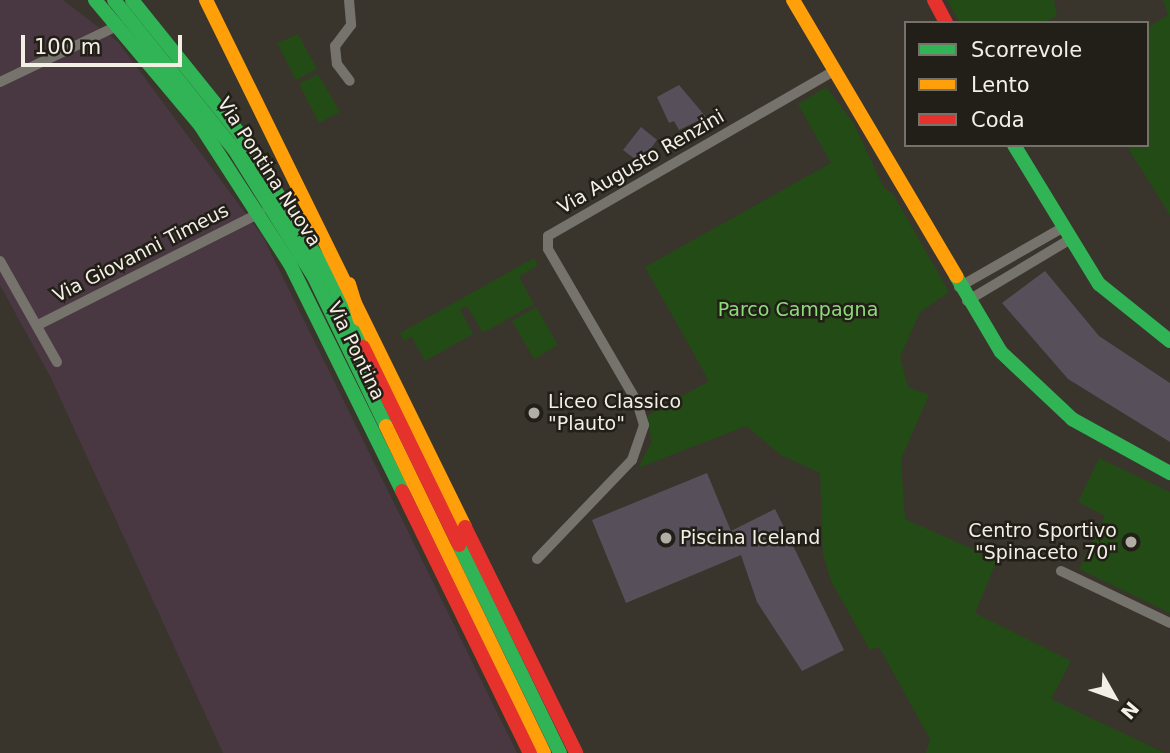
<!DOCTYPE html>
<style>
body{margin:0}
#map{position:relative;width:1170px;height:753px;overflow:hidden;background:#39352d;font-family:"DejaVu Sans",sans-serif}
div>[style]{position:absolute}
.industrial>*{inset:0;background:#493841}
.green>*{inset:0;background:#234b15}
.building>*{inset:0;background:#574f5a}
.street>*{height:10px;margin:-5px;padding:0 5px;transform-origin:5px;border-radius:5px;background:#76736d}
.fast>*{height:14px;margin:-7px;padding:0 7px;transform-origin:7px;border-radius:7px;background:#30b455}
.slow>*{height:14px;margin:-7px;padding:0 7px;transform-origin:7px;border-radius:7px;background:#ff9f0a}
.jam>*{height:14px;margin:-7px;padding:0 7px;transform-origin:7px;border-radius:7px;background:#e5322d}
.dots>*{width:19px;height:19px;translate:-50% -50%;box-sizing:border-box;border:4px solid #221f18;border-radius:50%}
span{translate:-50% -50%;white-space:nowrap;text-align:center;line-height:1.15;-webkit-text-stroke:5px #221f18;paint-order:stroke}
.street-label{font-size:19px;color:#f3efe5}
.park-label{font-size:19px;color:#8edb7a}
.poi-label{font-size:19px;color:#f3efe5}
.left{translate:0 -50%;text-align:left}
.right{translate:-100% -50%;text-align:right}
.legend{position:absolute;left:904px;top:21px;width:245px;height:126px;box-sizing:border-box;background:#221f18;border:2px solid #76726a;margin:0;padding:9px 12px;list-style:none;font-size:21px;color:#f3efe5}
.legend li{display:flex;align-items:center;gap:14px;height:35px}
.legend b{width:35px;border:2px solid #76726a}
.north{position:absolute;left:1079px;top:662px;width:70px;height:70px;-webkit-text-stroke:5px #221f18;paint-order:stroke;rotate:130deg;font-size:19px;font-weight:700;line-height:28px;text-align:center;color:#f3efe5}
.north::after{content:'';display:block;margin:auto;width:24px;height:32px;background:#f3efe5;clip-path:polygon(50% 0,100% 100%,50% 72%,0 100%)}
.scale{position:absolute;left:21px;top:35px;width:161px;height:32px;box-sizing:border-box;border:4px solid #f3efe5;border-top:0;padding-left:9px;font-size:21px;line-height:24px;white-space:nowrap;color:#f3efe5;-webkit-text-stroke:5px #221f18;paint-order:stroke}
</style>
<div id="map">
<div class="industrial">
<i style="clip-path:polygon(0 0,63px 0,118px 42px,263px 237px,517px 753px,223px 753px,50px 376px,0 285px)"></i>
</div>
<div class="green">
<i style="clip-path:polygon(947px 0,1054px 0,1057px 16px,1042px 23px,960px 23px)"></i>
<i style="clip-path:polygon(1163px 0,1170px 0,1170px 215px,1126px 145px,1147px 145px,1147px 28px,1168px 15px)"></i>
<i style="clip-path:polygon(298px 34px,317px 69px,296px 80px,277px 43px)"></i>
<i style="clip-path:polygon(318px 74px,340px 112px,319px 123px,299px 84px)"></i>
<i style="clip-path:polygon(826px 87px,854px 124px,884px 188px,893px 194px,949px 292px,920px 312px,900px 357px,908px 387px,929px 395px,901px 459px,905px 519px,997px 560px,975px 613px,1071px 661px,1051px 699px,1165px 753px,926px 753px,930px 739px,879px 647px,870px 650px,831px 581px,823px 554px,820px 473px,781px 455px,746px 426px,638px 468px,652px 441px,647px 416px,709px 381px,645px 267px,831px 163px,798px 104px)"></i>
<i style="clip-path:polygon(534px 258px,538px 265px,519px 277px,534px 304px,483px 333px,467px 306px,460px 310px,473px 334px,425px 361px,412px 337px,404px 341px,400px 333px)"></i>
<i style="clip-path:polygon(536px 307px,558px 345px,534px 359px,512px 321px)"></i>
<i style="clip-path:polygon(1099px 458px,1170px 492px,1170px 613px,1079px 569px,1105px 516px,1078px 502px)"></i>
</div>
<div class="building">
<i style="clip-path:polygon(679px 85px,706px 117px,679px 130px,674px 121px,669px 123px,657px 97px)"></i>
<i style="clip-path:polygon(641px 127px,657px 140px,640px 163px,623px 150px)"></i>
<i style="clip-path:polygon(1045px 271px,1099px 336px,1170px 383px,1170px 442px,1068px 379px,1002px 303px)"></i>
<i style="clip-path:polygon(707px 473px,731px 531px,775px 509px,844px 650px,802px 671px,757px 602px,741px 555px,626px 603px,592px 520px)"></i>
</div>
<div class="street">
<i style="left:349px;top:0;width:25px;rotate:85deg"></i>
<i style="left:351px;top:25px;width:26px;rotate:127deg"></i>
<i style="left:335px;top:46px;width:18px;rotate:84deg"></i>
<i style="left:337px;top:64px;width:21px;rotate:53deg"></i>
<i style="left:0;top:82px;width:132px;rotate:-25.6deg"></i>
<i style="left:0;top:261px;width:116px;rotate:60.6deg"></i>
<i style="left:959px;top:287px;width:119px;rotate:-29.8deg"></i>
<i style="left:967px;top:301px;width:119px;rotate:-30.9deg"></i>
<i style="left:38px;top:325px;width:249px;rotate:-26.8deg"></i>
<i style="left:537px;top:559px;width:137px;rotate:-46.2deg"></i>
<i style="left:632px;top:460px;width:37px;rotate:-71deg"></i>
<i style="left:644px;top:425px;width:24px;rotate:-107deg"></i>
<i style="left:637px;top:402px;width:177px;rotate:-120.2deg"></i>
<i style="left:548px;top:249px;width:13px;rotate:-90deg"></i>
<i style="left:548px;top:236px;width:330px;rotate:-30deg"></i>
<i style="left:1061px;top:571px;width:121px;rotate:25.5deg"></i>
</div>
<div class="fast">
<i style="left:95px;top:0;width:163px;rotate:50deg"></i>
<i style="left:200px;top:125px;width:166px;rotate:57.1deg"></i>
<i style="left:290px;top:264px;width:253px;rotate:63.7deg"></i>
<i style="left:114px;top:0;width:191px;rotate:51.2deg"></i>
<i style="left:234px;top:149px;width:151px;rotate:58deg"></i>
<i style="left:314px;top:277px;width:165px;rotate:64.2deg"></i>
<i style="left:132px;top:0;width:176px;rotate:51.2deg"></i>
<i style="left:242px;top:137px;width:160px;rotate:58deg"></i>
<i style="left:327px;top:273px;width:82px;rotate:64.1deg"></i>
<i style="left:1014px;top:145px;width:163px;rotate:58.6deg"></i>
<i style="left:1099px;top:284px;width:91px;rotate:38.8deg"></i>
<i style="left:956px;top:276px;width:88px;rotate:59.4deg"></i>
<i style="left:1001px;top:352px;width:98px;rotate:43.3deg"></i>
<i style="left:1072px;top:419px;width:112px;rotate:28.9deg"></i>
<i style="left:459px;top:545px;width:231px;rotate:64.1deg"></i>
</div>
<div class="slow">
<i style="left:206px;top:0;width:587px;rotate:63.83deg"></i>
<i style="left:793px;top:0;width:321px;rotate:59.4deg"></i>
<i style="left:349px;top:284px;width:37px;rotate:73deg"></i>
<i style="left:386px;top:426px;width:363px;rotate:64.2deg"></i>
</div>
<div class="jam">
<i style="left:934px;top:0;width:26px;rotate:62deg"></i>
<i style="left:363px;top:347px;width:220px;rotate:64.1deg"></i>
<i style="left:402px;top:491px;width:292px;rotate:64deg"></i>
<i style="left:465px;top:527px;width:252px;rotate:63.8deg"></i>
</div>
<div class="dots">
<i style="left:534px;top:413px;background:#b2aea5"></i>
<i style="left:666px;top:538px;background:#b2aea5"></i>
<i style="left:1131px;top:542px;background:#b2aea5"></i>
</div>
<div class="street-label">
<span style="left:641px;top:162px;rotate:-30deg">Via Augusto Renzini</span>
<span style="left:269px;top:172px;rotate:57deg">Via Pontina Nuova</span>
<span style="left:141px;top:253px;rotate:-27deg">Via Giovanni Timeus</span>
<span style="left:356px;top:351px;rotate:64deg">Via Pontina</span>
</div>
<div class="park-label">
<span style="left:798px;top:310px">Parco Campagna</span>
</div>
<div class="poi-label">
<span class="left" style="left:548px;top:413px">Liceo Classico<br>"Plauto"</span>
<span class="right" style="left:1117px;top:542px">Centro Sportivo<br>"Spinaceto 70"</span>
<span class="left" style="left:680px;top:538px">Piscina Iceland</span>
</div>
<ul class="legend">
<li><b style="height:9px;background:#30b455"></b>Scorrevole</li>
<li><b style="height:9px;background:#ff9f0a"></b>Lento</li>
<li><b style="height:9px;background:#e5322d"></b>Coda</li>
</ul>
<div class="north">N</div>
<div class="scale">100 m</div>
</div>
